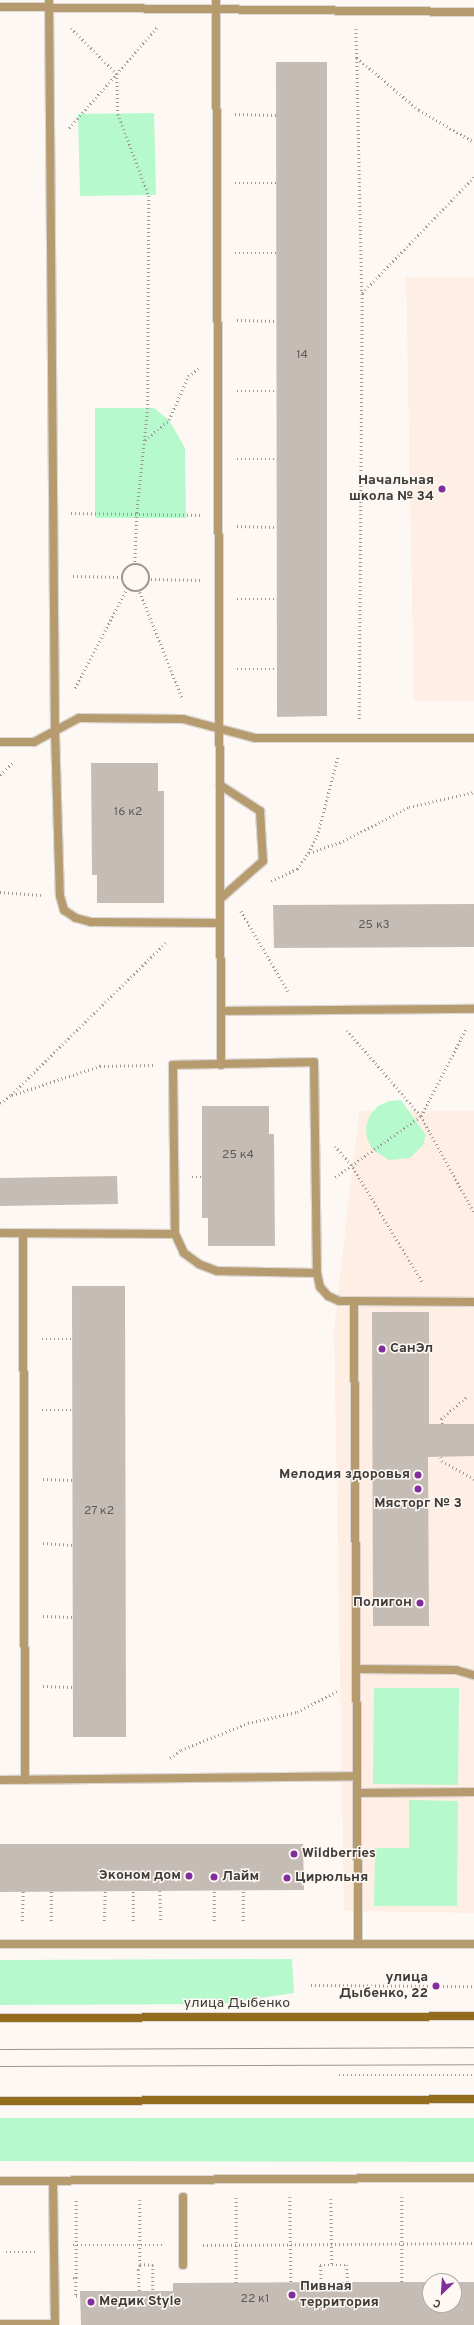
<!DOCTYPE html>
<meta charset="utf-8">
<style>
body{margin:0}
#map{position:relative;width:474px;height:2325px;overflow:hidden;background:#fef8f4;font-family:Overpass,sans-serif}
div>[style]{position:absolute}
.built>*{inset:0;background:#ffeee3}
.green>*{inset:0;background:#b5f9cc}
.building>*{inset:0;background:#c5bcb6}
.path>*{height:2.5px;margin-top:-1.25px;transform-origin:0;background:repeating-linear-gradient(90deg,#9d9895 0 1px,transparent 0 4px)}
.path>.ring{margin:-1.25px;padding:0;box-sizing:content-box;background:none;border:2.5px solid #9d9895;border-radius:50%}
.roads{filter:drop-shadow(1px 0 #dbd6d2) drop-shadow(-1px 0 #dbd6d2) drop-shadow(0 1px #dbd6d2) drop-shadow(0 -1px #dbd6d2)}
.service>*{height:8px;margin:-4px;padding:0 4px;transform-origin:4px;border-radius:4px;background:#b69b6e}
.minor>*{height:8px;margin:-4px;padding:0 4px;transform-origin:4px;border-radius:4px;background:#b69b6e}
.secondary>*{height:8px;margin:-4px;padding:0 4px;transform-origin:4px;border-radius:4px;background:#936c1d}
.tram>*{height:1px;margin:-0.5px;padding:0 0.5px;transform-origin:0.5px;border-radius:0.5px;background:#9a9692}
.dots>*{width:11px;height:11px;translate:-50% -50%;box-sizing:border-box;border:2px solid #fef8f4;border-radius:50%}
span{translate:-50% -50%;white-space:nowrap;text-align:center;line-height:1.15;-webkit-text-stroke:3px #fef8f4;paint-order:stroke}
.number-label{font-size:12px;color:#605b58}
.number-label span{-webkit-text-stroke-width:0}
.poi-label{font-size:14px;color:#3e3b38;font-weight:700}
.right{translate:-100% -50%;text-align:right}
.left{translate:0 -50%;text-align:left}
.street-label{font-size:14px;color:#3e3b38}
.north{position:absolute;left:422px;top:2273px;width:40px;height:40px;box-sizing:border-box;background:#fef8f4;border:1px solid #b1aca9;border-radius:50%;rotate:205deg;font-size:11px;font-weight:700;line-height:16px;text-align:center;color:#3e3b38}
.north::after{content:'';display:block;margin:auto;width:14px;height:18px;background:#812d9c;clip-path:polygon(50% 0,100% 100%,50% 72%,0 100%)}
</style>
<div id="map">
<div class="built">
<i style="clip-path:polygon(406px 277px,474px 277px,474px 701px,414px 701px)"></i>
<i style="clip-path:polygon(359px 1111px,474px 1111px,474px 1913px,344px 1911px,334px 1329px)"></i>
</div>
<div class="green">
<i style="clip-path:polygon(154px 113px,156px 195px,80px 196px,78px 114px)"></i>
<i style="clip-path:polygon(95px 408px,154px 408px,169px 420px,185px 448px,186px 518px,95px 518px)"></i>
<i style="clip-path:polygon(401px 1100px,426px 1135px,423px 1145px,410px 1158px,389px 1160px,372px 1149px,367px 1138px,366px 1126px,370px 1115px,378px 1106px,389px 1101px)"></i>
<i style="clip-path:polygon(374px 1688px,459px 1688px,458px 1785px,373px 1784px)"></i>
<i style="clip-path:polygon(409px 1800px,458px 1801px,457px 1906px,374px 1906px,375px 1848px,409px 1848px)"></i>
<i style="clip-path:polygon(292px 1959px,294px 1993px,222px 2004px,0 2005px,0 1960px)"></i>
<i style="clip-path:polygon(0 2118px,474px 2118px,474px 2162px,0 2161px)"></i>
</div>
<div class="building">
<i style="clip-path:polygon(276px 62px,327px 62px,327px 716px,277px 717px)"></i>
<i style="clip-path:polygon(91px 763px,158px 763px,158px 791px,164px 791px,164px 903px,97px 903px,97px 875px,92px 875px)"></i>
<i style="clip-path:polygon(474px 904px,474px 947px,274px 948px,273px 905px)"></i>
<i style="clip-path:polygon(202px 1106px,269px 1106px,269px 1134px,274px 1134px,275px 1246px,208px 1246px,208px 1218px,202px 1218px)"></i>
<i style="clip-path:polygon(117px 1176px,118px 1204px,0 1206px,0 1178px)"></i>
<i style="clip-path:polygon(72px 1286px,125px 1286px,126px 1737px,73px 1737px)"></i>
<i style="clip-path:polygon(372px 1312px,429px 1312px,429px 1424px,474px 1424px,474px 1456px,428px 1457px,429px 1626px,373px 1626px)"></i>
<i style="clip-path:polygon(0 1844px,303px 1844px,304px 1890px,0 1892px)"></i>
<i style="clip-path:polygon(348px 2282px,430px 2282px,430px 2305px,454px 2305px,454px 2282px,474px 2282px,474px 2325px,81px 2325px,80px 2291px,173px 2291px,173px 2283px)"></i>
</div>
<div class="path">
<i style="left:71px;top:28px;width:65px;rotate:45deg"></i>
<i style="left:117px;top:74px;width:40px;rotate:88.6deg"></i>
<i style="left:118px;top:114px;width:88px;rotate:69.3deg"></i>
<i style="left:149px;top:196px;width:212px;rotate:90.3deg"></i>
<i style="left:148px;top:408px;width:106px;rotate:96deg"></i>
<i style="left:137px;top:513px;width:51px;rotate:92.2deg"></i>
<i style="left:356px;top:29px;width:29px;rotate:88deg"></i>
<i style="left:357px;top:58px;width:81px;rotate:40deg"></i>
<i style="left:419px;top:110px;width:64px;rotate:30.2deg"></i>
<i style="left:357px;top:58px;width:234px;rotate:88.8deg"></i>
<i style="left:235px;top:114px;width:41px;rotate:1.4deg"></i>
<i style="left:69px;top:128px;width:134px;rotate:-48.9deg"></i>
<i style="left:235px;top:183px;width:41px"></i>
<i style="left:235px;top:253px;width:42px"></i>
<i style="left:237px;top:320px;width:40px;rotate:1.4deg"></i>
<i style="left:237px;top:391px;width:40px"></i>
<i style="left:145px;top:440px;width:31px;rotate:-40deg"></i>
<i style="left:169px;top:420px;width:48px;rotate:-66.6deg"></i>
<i style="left:188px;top:376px;width:14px;rotate:-36deg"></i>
<i style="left:237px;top:459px;width:40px"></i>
<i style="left:71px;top:513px;width:129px;rotate:0.9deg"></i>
<i style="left:237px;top:526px;width:40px;rotate:1.4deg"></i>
<i class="ring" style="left:122px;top:564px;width:25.5px;height:25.5px"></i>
<i style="left:73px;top:576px;width:49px;rotate:1.2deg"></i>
<i style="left:151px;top:579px;width:50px;rotate:1.1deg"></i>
<i style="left:140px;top:592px;width:116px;rotate:68.3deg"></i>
<i style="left:237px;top:599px;width:40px"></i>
<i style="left:237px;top:669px;width:40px"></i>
<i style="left:75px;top:688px;width:113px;rotate:-62.5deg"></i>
<i style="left:359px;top:719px;width:426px;rotate:-89.6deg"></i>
<i style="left:362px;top:293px;width:161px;rotate:-46deg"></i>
<i style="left:0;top:775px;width:20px;rotate:-45deg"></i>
<i style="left:309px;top:853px;width:36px;rotate:-19deg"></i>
<i style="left:343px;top:841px;width:74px;rotate:-27.3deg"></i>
<i style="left:409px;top:807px;width:67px;rotate:-13deg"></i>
<i style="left:271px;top:881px;width:29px;rotate:-25deg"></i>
<i style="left:297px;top:869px;width:19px;rotate:-55deg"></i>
<i style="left:308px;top:853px;width:19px;rotate:-62deg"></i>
<i style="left:317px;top:836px;width:83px;rotate:-75.3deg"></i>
<i style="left:0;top:892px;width:41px;rotate:4.2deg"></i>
<i style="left:241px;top:911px;width:93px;rotate:59.6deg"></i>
<i style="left:347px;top:1030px;width:113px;rotate:49.3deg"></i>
<i style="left:421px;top:1116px;width:110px;rotate:61.1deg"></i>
<i style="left:12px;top:1095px;width:93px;rotate:-18.2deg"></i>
<i style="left:100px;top:1066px;width:54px;rotate:-1.1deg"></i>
<i style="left:0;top:1103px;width:14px;rotate:-36deg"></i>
<i style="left:11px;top:1095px;width:218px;rotate:-44.6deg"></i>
<i style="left:335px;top:1146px;width:24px;rotate:48deg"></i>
<i style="left:351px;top:1164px;width:139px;rotate:58.8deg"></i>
<i style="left:192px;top:1177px;width:10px"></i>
<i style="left:335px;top:1177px;width:105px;rotate:-35.3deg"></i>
<i style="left:421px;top:1116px;width:98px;rotate:-62.7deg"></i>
<i style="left:42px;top:1339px;width:30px"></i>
<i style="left:42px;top:1410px;width:30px"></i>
<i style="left:442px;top:1424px;width:5px;rotate:-101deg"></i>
<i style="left:441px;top:1419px;width:33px;rotate:-41deg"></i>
<i style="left:441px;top:1457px;width:4px;rotate:76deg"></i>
<i style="left:442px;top:1461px;width:37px;rotate:29deg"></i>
<i style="left:43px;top:1479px;width:29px;rotate:2deg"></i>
<i style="left:43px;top:1543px;width:29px;rotate:4deg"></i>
<i style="left:43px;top:1616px;width:30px;rotate:2deg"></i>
<i style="left:43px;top:1686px;width:30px;rotate:2deg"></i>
<i style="left:170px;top:1758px;width:14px;rotate:-36deg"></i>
<i style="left:181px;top:1750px;width:72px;rotate:-21.9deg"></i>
<i style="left:248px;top:1723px;width:50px;rotate:-12.7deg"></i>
<i style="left:297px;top:1712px;width:45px;rotate:-27.7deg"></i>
<i style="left:160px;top:1891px;width:30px;rotate:88deg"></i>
<i style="left:22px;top:1921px;width:30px;rotate:-88deg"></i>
<i style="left:51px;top:1921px;width:30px;rotate:-90deg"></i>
<i style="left:104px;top:1921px;width:30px;rotate:-88deg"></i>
<i style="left:133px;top:1921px;width:30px;rotate:-90deg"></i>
<i style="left:214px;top:1921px;width:31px;rotate:-90deg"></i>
<i style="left:243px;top:1921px;width:31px;rotate:-90deg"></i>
<i style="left:311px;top:1985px;width:163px;rotate:0.4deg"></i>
<i style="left:339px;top:2075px;width:135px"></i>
<i style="left:290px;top:2197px;width:86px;rotate:89.3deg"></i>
<i style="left:402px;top:2197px;width:85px;rotate:90deg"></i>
<i style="left:331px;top:2199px;width:66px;rotate:89.1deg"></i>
<i style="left:140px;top:2200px;width:64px;rotate:90deg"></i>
<i style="left:73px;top:2245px;width:91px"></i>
<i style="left:203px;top:2245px;width:271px;rotate:-0.4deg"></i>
<i style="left:6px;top:2252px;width:29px"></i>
<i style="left:73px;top:2278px;width:3px"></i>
<i style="left:76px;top:2278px;width:78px;rotate:-90deg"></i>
<i style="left:76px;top:2278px;width:18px;rotate:90deg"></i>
<i style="left:76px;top:2296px;width:4px;rotate:-14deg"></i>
<i style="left:236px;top:2283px;width:85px;rotate:-90deg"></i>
<i style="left:321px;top:2283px;width:18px;rotate:-93deg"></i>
<i style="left:320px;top:2265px;width:27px"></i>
<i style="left:347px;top:2265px;width:17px;rotate:87deg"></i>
<i style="left:139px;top:2291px;width:21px;rotate:-93deg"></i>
<i style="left:138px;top:2270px;width:6px;rotate:-72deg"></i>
<i style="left:140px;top:2264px;width:13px;rotate:4deg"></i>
<i style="left:153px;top:2265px;width:26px;rotate:90deg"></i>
</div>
<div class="roads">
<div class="service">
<i style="left:49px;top:0;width:731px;rotate:89.53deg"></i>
<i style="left:55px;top:731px;width:165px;rotate:88.3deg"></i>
<i style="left:60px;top:896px;width:15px;rotate:74deg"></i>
<i style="left:64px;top:910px;width:14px;rotate:34deg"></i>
<i style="left:76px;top:918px;width:16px;rotate:15deg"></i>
<i style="left:91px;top:922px;width:129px;rotate:0.4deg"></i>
<i style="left:216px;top:0;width:1065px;rotate:89.73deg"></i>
<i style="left:0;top:7px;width:474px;rotate:0.6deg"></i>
<i style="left:0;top:742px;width:34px"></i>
<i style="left:34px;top:742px;width:51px;rotate:-28.1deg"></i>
<i style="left:79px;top:718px;width:104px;rotate:0.6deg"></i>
<i style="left:183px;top:719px;width:74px;rotate:14.8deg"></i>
<i style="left:255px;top:738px;width:219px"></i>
<i style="left:220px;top:785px;width:48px;rotate:33deg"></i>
<i style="left:260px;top:811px;width:50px;rotate:86.6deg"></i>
<i style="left:263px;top:861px;width:57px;rotate:138.5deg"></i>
<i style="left:221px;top:1011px;width:253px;rotate:-0.5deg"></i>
<i style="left:0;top:1233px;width:175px;rotate:0.3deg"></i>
<i style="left:23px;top:1233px;width:547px;rotate:89.79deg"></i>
<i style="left:317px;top:1273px;width:100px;rotate:-178.9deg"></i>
<i style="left:217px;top:1271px;width:19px;rotate:-159deg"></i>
<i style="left:199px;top:1264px;width:19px;rotate:-144deg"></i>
<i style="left:184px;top:1253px;width:21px;rotate:-115deg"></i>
<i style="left:175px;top:1234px;width:169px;rotate:-90.7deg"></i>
<i style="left:173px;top:1065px;width:141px;rotate:-1.2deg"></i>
<i style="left:314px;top:1062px;width:211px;rotate:89.2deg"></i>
<i style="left:317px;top:1273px;width:14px;rotate:78deg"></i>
<i style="left:320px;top:1287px;width:12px;rotate:48deg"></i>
<i style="left:328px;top:1296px;width:12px;rotate:24deg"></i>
<i style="left:339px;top:1301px;width:15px"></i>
<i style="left:354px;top:1301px;width:643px;rotate:89.64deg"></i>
<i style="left:354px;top:1301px;width:120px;rotate:0.5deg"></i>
<i style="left:356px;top:1669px;width:100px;rotate:0.6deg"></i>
<i style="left:456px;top:1670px;width:19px;rotate:16deg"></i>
<i style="left:0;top:1780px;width:356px;rotate:-0.6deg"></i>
<i style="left:357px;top:1793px;width:117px;rotate:-0.5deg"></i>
<i style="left:53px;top:2181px;width:144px;rotate:89.2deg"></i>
<i style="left:183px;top:2197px;width:68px;rotate:90deg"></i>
<i style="left:0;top:2324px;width:55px"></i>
</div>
<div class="minor">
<i style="left:0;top:1944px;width:474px"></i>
<i style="left:0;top:2181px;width:474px;rotate:-0.4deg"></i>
</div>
<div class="secondary">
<i style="left:0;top:2018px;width:474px;rotate:-0.2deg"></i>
<i style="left:0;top:2101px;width:474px;rotate:-0.2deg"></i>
</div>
</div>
<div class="tram">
<i style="left:0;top:2049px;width:474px;rotate:-0.2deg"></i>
<i style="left:0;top:2066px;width:474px;rotate:-0.2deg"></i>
</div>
<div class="dots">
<i style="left:442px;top:489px;background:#812d9c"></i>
<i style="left:382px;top:1349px;background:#812d9c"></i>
<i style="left:418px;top:1475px;background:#812d9c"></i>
<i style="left:418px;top:1489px;background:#812d9c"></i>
<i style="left:420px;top:1603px;background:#812d9c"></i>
<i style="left:294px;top:1854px;background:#812d9c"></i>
<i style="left:189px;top:1876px;background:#812d9c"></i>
<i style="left:214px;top:1877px;background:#812d9c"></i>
<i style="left:287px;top:1878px;background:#812d9c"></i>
<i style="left:436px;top:1986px;background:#812d9c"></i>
<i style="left:292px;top:2295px;background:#812d9c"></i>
<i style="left:91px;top:2302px;background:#812d9c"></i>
</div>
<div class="number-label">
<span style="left:302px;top:356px">14</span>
<span style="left:128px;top:813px">16 к2</span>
<span style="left:374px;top:926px">25 к3</span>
<span style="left:238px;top:1156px">25 к4</span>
<span style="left:99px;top:1512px">27 к2</span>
<span style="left:255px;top:2300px">22 к1</span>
</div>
<div class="poi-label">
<span class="right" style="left:434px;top:489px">Начальная<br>школа № 34</span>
<span class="left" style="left:390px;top:1349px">СанЭл</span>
<span class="right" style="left:410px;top:1475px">Мелодия здоровья</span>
<span style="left:418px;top:1504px">Мясторг № 3</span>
<span class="right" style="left:412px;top:1603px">Полигон</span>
<span class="left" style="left:302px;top:1854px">Wildberries</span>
<span class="right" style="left:181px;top:1876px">Эконом дом</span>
<span class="left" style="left:222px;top:1877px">Лайм</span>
<span class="left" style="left:295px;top:1878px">Цирюльня</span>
<span class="right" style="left:428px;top:1986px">улица<br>Дыбенко, 22</span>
<span class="left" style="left:300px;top:2295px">Пивная<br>территория</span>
<span class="left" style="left:99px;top:2302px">Медик Style</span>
</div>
<div class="street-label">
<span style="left:237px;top:2004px">улица Дыбенко</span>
</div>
<div class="north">С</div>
</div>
